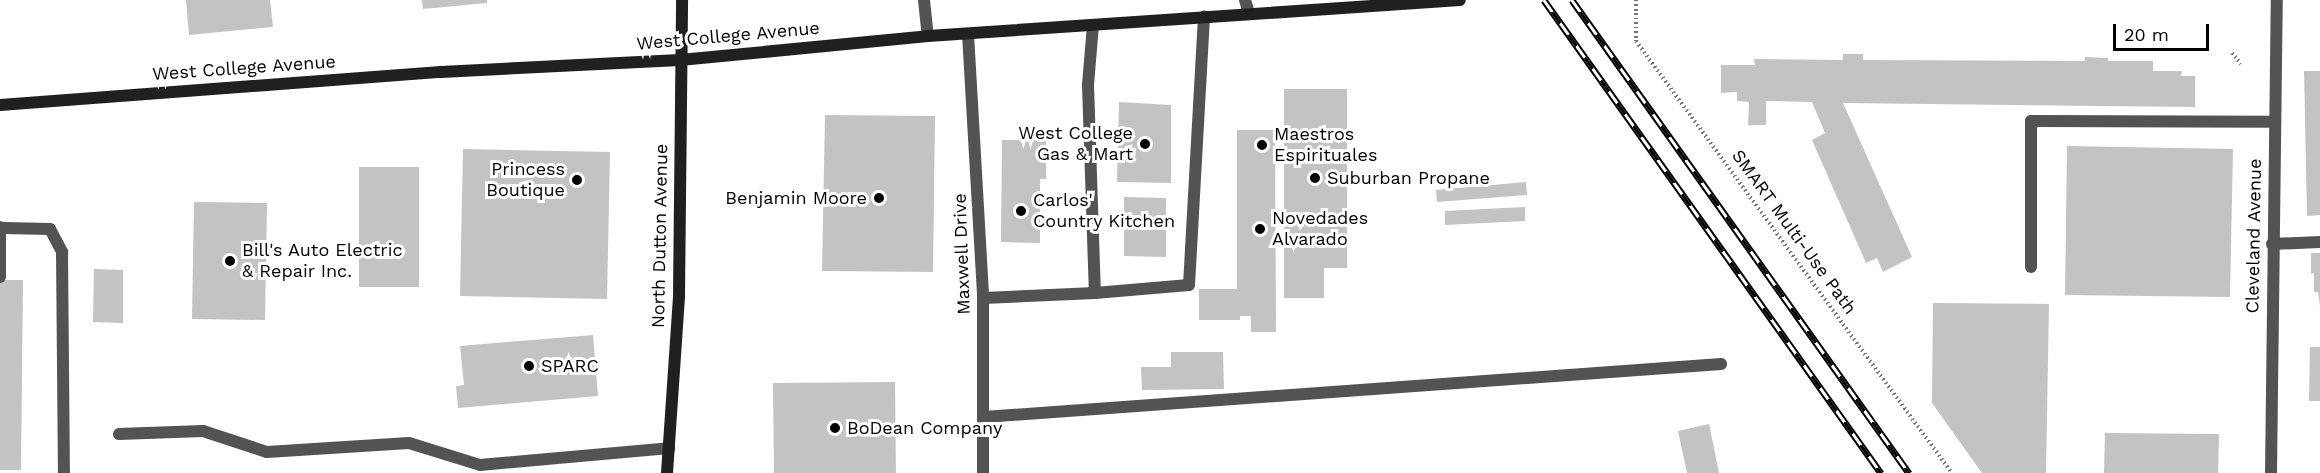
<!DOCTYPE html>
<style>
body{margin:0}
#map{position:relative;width:2320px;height:473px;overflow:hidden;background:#fff;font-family:"Work Sans",sans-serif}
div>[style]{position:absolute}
.building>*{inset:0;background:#c3c3c3}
.path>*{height:4px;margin-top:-2px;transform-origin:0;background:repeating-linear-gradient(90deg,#757575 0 1.5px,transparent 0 4.5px)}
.service>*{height:12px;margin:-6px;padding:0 6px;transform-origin:6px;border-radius:6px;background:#535353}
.minor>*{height:12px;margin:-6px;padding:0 6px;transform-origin:6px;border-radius:6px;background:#535353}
.tertiary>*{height:12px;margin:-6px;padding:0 6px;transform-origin:6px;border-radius:6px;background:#535353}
.secondary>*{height:12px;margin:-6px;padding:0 6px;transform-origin:6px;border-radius:6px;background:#202020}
.rail>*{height:7px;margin-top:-3.5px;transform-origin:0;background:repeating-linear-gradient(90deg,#fff 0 14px,#000 0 28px);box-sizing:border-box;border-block:2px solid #000}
.dots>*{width:16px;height:16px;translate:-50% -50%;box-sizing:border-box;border:3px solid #fff;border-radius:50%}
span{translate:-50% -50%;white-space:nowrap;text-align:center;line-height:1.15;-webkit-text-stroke:6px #fff;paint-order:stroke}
.street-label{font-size:18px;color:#000}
.poi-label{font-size:18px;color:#000}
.right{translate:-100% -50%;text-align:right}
.left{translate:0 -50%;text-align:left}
.scale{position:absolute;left:2113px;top:24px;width:96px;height:27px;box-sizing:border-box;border:3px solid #000;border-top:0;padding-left:8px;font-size:18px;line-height:21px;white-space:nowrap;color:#000;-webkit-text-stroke:4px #fff;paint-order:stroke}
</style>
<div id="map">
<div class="building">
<i style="clip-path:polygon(186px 0,270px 0,273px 27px,189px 35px)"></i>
<i style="clip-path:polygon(422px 0,487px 0,487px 3px,423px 9px)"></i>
<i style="clip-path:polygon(1843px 54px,1863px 54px,1863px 60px,2085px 61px,2085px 57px,2108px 58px,2108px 61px,2153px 61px,2153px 71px,2182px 71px,2181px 76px,2195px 76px,2195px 107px,1843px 103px,1912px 257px,1883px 272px,1877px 258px,1866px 263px,1812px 140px,1825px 133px,1812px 102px,1766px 101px,1766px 125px,1748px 125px,1749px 102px,1737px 101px,1737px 92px,1721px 93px,1721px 65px,1755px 65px,1754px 59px,1843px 60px)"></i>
<i style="clip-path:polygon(2304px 71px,2320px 71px,2320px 215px,2307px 216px)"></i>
<i style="clip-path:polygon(1284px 89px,1347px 89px,1347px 268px,1324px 268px,1324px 298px,1284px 298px)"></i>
<i style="clip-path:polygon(1119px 102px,1171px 105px,1171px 183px,1117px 182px)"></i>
<i style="clip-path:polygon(825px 115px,935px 116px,933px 272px,822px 271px)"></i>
<i style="clip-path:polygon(1237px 130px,1275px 130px,1276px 332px,1251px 332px,1251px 316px,1240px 316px,1240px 320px,1199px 320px,1199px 289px,1237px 289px)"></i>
<i style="clip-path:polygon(1002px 140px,1046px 140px,1046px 179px,1040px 179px,1040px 243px,1001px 242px)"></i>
<i style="clip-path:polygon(2067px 146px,2233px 149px,2230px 297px,2065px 295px)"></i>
<i style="clip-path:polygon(463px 149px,610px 152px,607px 299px,460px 296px)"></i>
<i style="clip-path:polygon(359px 167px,419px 167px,419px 287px,359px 287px)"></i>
<i style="clip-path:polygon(1526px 182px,1527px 195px,1437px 202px,1436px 190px)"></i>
<i style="clip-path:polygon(1124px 197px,1166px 198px,1166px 257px,1124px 256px)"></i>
<i style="clip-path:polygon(194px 202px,267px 203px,265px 320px,192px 319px)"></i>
<i style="clip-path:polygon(1525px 207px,1525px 221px,1445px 225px,1445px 211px)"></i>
<i style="clip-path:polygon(2311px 253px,2320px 253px,2320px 306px,2318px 292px,2314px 292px,2314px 273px,2311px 274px)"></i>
<i style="clip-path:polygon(94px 269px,123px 270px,123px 323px,93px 322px)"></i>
<i style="clip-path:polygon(0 280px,23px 280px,21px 470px,0 470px)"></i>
<i style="clip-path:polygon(1933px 303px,2049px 304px,2046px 473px,1982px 473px,1932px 403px)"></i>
<i style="clip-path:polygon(593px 335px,598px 396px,458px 408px,456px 386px,464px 385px,460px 346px)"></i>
<i style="clip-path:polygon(2310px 347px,2320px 347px,2320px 401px,2309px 401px)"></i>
<i style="clip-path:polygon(1171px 352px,1223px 352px,1224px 389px,1142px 390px,1141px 367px,1171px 367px)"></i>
<i style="clip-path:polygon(895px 382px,896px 473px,774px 473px,773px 383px)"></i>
<i style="clip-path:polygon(1709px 424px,1719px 473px,1687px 473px,1678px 431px)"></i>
<i style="clip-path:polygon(2105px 433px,2219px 434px,2218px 473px,2104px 473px)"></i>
</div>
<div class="path">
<i style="left:1636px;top:0;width:41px;rotate:90deg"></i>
<i style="left:1636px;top:41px;width:535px;rotate:53.82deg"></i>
<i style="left:2232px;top:53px;width:14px;rotate:51deg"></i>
</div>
<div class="service">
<i style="left:924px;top:0;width:36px;rotate:84deg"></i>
<i style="left:1245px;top:0;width:14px;rotate:73deg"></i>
<i style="left:1093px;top:25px;width:60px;rotate:94.8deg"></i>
<i style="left:1088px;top:85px;width:208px;rotate:88.1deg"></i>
<i style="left:1095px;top:293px;width:94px;rotate:-4.9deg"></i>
<i style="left:1189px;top:285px;width:269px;rotate:-86.8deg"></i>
<i style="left:0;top:227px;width:50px;rotate:90deg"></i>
<i style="left:3px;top:228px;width:47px;rotate:1.2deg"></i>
<i style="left:50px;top:229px;width:26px;rotate:62deg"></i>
<i style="left:62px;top:252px;width:221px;rotate:89.5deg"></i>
<i style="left:2272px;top:244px;width:48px;rotate:-2.4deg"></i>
<i style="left:2031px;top:267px;width:146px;rotate:-90deg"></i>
<i style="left:2031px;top:121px;width:242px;rotate:0.2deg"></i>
<i style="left:983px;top:298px;width:112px;rotate:-2.6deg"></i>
<i style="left:984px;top:417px;width:739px;rotate:-4.11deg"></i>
<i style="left:119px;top:434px;width:84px;rotate:-2deg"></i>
<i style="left:203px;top:431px;width:67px;rotate:18.2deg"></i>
<i style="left:267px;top:452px;width:142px;rotate:-3.6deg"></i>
<i style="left:409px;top:443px;width:74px;rotate:17.2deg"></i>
<i style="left:480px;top:465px;width:190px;rotate:-5.1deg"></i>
</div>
<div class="minor">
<i style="left:968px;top:34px;width:264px;rotate:86.7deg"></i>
<i style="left:983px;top:298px;width:175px;rotate:90deg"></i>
</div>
<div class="tertiary">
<i style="left:2271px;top:473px;width:473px;rotate:-89.3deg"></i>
</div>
<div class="secondary">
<i style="left:0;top:105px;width:442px;rotate:-4.3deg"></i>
<i style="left:441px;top:72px;width:239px;rotate:-2.9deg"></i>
<i style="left:680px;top:60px;width:249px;rotate:-5.5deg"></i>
<i style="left:928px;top:36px;width:533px;rotate:-3.87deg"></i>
<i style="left:667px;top:473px;width:178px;rotate:-86.1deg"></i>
<i style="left:679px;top:295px;width:295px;rotate:-89.4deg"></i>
</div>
<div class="rail">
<i style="left:1544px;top:0;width:581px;rotate:54.53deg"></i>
<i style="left:1572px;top:0;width:581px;rotate:54.53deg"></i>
</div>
<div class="dots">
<i style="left:1145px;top:144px;background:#000"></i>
<i style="left:1262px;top:145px;background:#000"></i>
<i style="left:1315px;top:178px;background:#000"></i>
<i style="left:577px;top:180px;background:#000"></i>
<i style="left:879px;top:198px;background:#000"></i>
<i style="left:1021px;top:211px;background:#000"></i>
<i style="left:1260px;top:229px;background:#000"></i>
<i style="left:230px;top:261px;background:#000"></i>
<i style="left:529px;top:366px;background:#000"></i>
<i style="left:835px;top:428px;background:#000"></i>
</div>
<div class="street-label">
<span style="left:728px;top:36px;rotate:-5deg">West College Avenue</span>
<span style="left:244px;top:68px;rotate:-4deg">West College Avenue</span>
<span style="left:1794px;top:232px;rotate:54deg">SMART Multi-Use Path</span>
<span style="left:660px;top:236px;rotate:-89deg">North Dutton Avenue</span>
<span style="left:2254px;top:236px;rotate:-89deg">Cleveland Avenue</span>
<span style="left:962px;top:254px;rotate:-92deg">Maxwell Drive</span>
</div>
<div class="poi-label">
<span class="right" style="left:1133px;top:144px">West College<br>Gas &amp; Mart</span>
<span class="left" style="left:1274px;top:145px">Maestros<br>Espirituales</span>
<span class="right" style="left:565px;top:180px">Princess<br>Boutique</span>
<span class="left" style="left:1327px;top:178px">Suburban Propane</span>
<span class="right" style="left:867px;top:198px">Benjamin Moore</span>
<span class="left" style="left:1033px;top:211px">Carlos'<br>Country Kitchen</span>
<span class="left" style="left:1272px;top:229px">Novedades<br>Alvarado</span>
<span class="left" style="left:242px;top:261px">Bill's Auto Electric<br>&amp; Repair Inc.</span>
<span class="left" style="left:541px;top:366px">SPARC</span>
<span class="left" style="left:847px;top:428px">BoDean Company</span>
</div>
<div class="scale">20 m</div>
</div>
